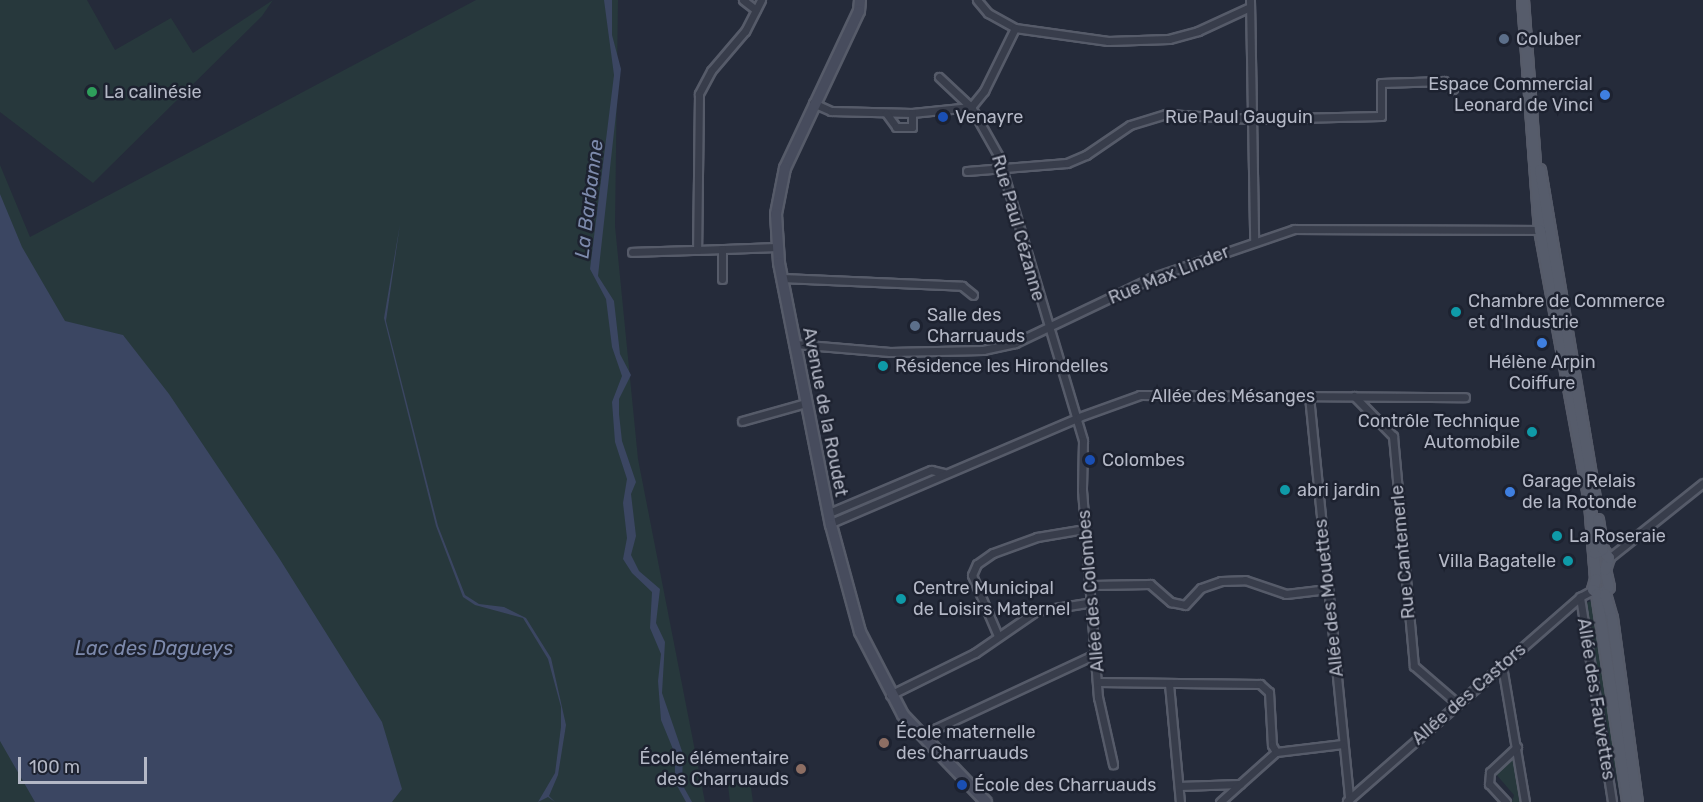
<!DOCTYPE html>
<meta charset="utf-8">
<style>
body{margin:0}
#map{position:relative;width:1703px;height:802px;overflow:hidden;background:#252b3a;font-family:Rubik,sans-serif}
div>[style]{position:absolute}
.green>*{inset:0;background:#27383c}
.water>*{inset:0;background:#3b4662}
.roads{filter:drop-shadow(2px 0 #565b69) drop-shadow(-2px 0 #565b69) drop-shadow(0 2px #565b69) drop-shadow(0 -2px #565b69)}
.street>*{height:7px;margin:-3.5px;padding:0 3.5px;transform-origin:3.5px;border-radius:3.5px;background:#383d4b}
.secondary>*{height:10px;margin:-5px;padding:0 5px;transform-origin:5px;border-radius:5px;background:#474c5d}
.primary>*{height:10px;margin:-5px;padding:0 5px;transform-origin:5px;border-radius:5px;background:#565c6b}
.dots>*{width:16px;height:16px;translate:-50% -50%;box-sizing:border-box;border:3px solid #1d2230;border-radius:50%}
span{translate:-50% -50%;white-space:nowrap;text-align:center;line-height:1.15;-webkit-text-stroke:5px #1d2230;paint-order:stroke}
.poi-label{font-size:18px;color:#b4b8c6}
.left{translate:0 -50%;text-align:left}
.right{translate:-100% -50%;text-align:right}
.street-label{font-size:18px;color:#b4b8c6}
.water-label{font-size:20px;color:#7d8aac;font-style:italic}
.scale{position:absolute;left:18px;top:757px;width:129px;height:27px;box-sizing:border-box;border:3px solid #b4b8c6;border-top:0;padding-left:8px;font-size:18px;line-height:21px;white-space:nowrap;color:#b4b8c6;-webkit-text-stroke:4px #1d2230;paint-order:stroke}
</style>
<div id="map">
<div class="green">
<i style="clip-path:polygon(0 0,87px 0,115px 50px,171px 18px,193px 53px,273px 0,262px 16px,93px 183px,0 112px)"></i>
<i style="clip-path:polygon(476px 0,618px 0,615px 226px,638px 459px,705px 802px,0 802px,0 165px,30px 237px)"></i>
<i style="clip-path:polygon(1591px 601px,1594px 603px,1620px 799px,1586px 603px)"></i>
<i style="clip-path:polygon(1514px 754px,1522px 802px,1512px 802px,1514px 795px,1495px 773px)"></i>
<i style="clip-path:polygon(749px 774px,753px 802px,730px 802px,727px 777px)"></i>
</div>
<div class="water">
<i style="clip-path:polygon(604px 0,612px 0,612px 35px,621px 69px,598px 276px,614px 301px,620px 354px,631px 375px,619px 399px,619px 414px,622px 441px,636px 482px,631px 494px,636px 536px,631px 555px,639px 571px,660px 589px,656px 623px,665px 642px,662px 693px,683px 754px,682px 784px,692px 802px,686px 802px,675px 782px,675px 754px,661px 720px,658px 681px,661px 654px,650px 628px,652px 592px,632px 573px,623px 559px,627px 538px,623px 503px,627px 479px,615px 442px,612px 402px,622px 376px,612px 347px,606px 299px,590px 269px,614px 75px)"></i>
<i style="clip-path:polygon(0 194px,22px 247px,65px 321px,123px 335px,169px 394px,279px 558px,382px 722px,402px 789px,392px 802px,35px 802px,0 741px)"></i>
<i style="clip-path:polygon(400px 224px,386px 321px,438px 526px,465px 595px,479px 604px,504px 607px,526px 618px,551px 658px,566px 725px,558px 775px,549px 796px,555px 802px,548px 797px,538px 802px,555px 773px,561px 727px,561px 707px,548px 659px,523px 618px,475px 605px,463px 597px,436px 526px,384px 318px)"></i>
</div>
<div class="roads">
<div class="street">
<i style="left:743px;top:0;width:16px;rotate:38deg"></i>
<i style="left:761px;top:0;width:35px;rotate:117deg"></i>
<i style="left:745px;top:31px;width:52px;rotate:130.4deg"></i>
<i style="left:711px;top:71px;width:26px;rotate:118deg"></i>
<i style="left:699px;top:94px;width:156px;rotate:90.7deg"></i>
<i style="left:697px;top:250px;width:80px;rotate:-2.1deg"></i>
<i style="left:977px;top:0;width:17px;rotate:50deg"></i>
<i style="left:988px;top:13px;width:31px;rotate:29deg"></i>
<i style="left:1015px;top:28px;width:94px;rotate:8deg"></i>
<i style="left:1108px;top:41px;width:61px;rotate:-1.9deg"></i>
<i style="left:1169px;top:39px;width:30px;rotate:-15deg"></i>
<i style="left:1198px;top:31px;width:57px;rotate:-24.8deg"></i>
<i style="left:1250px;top:0;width:241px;rotate:89deg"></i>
<i style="left:939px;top:77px;width:44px;rotate:43.2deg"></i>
<i style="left:971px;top:107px;width:55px;rotate:60.6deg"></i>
<i style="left:998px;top:155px;width:298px;rotate:73.4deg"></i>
<i style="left:1083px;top:441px;width:49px;rotate:91.2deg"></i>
<i style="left:1082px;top:490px;width:208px;rotate:85.6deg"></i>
<i style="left:1098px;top:697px;width:69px;rotate:77.4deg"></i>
<i style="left:813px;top:103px;width:20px;rotate:24deg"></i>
<i style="left:831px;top:111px;width:81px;rotate:1.4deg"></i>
<i style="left:912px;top:113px;width:59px;rotate:-5.8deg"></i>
<i style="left:971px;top:107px;width:21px;rotate:-51deg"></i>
<i style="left:984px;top:91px;width:70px;rotate:-63.8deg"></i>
<i style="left:886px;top:113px;width:17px;rotate:54deg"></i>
<i style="left:896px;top:127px;width:16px"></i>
<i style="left:912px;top:127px;width:14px;rotate:-90deg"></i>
<i style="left:967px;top:171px;width:100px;rotate:-4.6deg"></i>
<i style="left:1067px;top:163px;width:21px;rotate:-23deg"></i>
<i style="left:1086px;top:155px;width:53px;rotate:-34.3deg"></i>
<i style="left:1130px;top:125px;width:38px;rotate:-17deg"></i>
<i style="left:1166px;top:114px;width:85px;rotate:3.4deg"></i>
<i style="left:1251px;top:119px;width:130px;rotate:-1.3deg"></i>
<i style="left:1381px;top:116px;width:33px;rotate:-90deg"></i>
<i style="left:1381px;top:83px;width:63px;rotate:-1.8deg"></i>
<i style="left:1444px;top:81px;width:12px;rotate:42deg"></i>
<i style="left:632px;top:252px;width:65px;rotate:-1.8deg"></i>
<i style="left:782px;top:278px;width:180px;rotate:2.5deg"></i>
<i style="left:962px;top:286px;width:14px;rotate:39deg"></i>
<i style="left:722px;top:279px;width:30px;rotate:-90deg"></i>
<i style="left:795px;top:344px;width:95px;rotate:4.8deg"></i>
<i style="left:890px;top:352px;width:93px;rotate:-1.2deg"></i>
<i style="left:983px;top:350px;width:33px;rotate:-12deg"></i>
<i style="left:1015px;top:343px;width:151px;rotate:-25.5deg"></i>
<i style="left:1151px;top:278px;width:151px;rotate:-18.9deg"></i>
<i style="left:1294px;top:229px;width:248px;rotate:0.2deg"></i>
<i style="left:1309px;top:396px;width:405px;rotate:84.3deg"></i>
<i style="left:1354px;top:396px;width:56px;rotate:45.7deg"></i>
<i style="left:1393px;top:436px;width:231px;rotate:84.8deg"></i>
<i style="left:1414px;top:666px;width:58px;rotate:40.8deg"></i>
<i style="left:742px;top:421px;width:66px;rotate:-15.7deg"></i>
<i style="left:829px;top:513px;width:111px;rotate:-22.9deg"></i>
<i style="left:931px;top:470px;width:13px;rotate:13deg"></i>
<i style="left:831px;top:523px;width:270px;rotate:-23.1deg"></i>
<i style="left:1079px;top:417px;width:65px;rotate:-19.8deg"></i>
<i style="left:1140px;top:395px;width:325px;rotate:0.4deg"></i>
<i style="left:1609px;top:558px;width:120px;rotate:-38.6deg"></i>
<i style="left:1092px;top:585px;width:58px;rotate:-1deg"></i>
<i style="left:1150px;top:584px;width:28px;rotate:41deg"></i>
<i style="left:1171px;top:602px;width:14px;rotate:12deg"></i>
<i style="left:1185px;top:605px;width:23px;rotate:-47deg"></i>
<i style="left:1201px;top:588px;width:21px;rotate:-19deg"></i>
<i style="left:1221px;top:581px;width:24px;rotate:-2deg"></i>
<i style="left:1245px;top:580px;width:43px;rotate:18.9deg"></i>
<i style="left:1286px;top:594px;width:42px;rotate:-6.8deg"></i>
<i style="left:1580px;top:597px;width:207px;rotate:81.1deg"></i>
<i style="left:998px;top:636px;width:66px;rotate:-113.1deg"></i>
<i style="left:972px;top:575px;width:12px;rotate:-66deg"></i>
<i style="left:977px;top:564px;width:19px;rotate:-35deg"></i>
<i style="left:993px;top:553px;width:47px;rotate:-20deg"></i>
<i style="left:1037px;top:537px;width:49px;rotate:-9.5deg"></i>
<i style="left:1502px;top:666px;width:138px;rotate:80.4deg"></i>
<i style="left:1099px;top:682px;width:161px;rotate:0.7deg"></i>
<i style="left:1260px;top:684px;width:12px;rotate:42deg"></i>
<i style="left:1269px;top:692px;width:53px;rotate:86.8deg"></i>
<i style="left:1272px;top:745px;width:8px;rotate:60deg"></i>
<i style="left:1169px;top:684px;width:119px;rotate:84.7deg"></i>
<i style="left:890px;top:695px;width:95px;rotate:-26.3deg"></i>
<i style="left:975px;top:653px;width:74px;rotate:-34.5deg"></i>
<i style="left:1036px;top:611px;width:58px;rotate:-9deg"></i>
<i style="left:924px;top:738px;width:16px;rotate:-38deg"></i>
<i style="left:937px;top:728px;width:175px;rotate:-25deg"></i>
<i style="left:1179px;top:786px;width:61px;rotate:-1.9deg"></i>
<i style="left:1347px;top:801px;width:310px;rotate:-41.2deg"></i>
<i style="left:1580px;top:597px;width:15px;rotate:-28deg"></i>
<i style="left:1220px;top:802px;width:75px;rotate:-41.8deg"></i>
<i style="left:1276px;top:752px;width:67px;rotate:-6.8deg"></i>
<i style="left:1506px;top:802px;width:25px;rotate:-133deg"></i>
<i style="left:1489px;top:784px;width:12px;rotate:-85deg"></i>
<i style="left:1490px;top:772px;width:37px;rotate:-43deg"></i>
</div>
<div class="secondary">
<i style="left:860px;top:0;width:11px;rotate:95deg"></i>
<i style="left:859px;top:11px;width:174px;rotate:115.2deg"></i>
<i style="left:785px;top:168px;width:47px;rotate:101.1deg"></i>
<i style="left:776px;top:214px;width:49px;rotate:86.5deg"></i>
<i style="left:779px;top:263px;width:267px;rotate:78.8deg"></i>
<i style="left:831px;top:525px;width:111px;rotate:74.8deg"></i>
<i style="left:860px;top:632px;width:93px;rotate:62.6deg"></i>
<i style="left:903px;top:715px;width:120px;rotate:46.3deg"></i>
</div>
<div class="primary">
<i style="left:1523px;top:0;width:231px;rotate:85.8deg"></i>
<i style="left:1540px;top:230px;width:278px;rotate:79.6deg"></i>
<i style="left:1590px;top:503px;width:76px;rotate:85.5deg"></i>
<i style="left:1596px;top:579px;width:11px;rotate:105deg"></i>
<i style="left:1593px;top:590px;width:9px;rotate:32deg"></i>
<i style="left:1601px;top:595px;width:11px;rotate:-45deg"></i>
<i style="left:1609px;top:587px;width:17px;rotate:-103deg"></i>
<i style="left:1605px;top:570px;width:13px;rotate:-72deg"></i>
<i style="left:1609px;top:558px;width:10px;rotate:-127deg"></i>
<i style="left:1603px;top:550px;width:9px;rotate:159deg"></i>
<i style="left:1540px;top:170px;width:333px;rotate:80.5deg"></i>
<i style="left:1598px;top:520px;width:30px;rotate:81deg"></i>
<i style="left:1597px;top:594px;width:210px;rotate:81.5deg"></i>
<i style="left:1605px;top:594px;width:25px;rotate:74deg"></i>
<i style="left:1612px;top:618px;width:186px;rotate:82.3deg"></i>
</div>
</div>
<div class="dots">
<i style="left:1504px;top:39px;background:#5c6f8a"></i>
<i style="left:92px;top:92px;background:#2e9e5b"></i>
<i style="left:1605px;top:95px;background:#3f7fe0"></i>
<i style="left:943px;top:117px;background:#1a4fb4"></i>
<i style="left:1456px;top:312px;background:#0f9aa8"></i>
<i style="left:915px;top:326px;background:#5c6f8a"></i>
<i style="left:1542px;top:343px;background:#3f7fe0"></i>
<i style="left:883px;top:366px;background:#0f9aa8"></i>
<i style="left:1532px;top:432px;background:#0f9aa8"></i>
<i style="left:1090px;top:460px;background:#1a4fb4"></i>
<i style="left:1285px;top:490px;background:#0f9aa8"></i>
<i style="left:1510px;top:492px;background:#3f7fe0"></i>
<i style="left:1557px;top:536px;background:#0f9aa8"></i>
<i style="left:1568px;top:561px;background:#0f9aa8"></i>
<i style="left:901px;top:599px;background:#0f9aa8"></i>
<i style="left:884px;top:743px;background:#8d6e63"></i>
<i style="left:801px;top:769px;background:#8d6e63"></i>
<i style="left:962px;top:785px;background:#1a4fb4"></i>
</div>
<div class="poi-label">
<span class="left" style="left:1516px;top:39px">Coluber</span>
<span class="right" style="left:1593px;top:95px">Espace Commercial<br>Leonard de Vinci</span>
<span class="left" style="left:104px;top:92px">La calinésie</span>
<span class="left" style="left:955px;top:117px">Venayre</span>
<span class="left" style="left:1468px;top:312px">Chambre de Commerce<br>et d'Industrie</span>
<span class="left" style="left:927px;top:326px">Salle des<br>Charruauds</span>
<span style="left:1542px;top:373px">Hélène Arpin<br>Coiffure</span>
<span class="left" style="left:895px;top:366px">Résidence les Hirondelles</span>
<span class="right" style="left:1520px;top:432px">Contrôle Technique<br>Automobile</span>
<span class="left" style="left:1102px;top:460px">Colombes</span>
<span class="left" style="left:1522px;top:492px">Garage Relais<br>de la Rotonde</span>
<span class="left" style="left:1297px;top:490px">abri jardin</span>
<span class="left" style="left:1569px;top:536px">La Roseraie</span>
<span class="right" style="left:1556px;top:561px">Villa Bagatelle</span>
<span class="left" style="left:913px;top:599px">Centre Municipal<br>de Loisirs Maternel</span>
<span class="left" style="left:896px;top:743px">École maternelle<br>des Charruauds</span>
<span class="right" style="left:789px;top:769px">École élémentaire<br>des Charruauds</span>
<span class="left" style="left:974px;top:785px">École des Charruauds</span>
</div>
<div class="street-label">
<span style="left:1239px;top:117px">Rue Paul Gauguin</span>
<span style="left:1018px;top:228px;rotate:74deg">Rue Paul Cézanne</span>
<span style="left:1169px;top:275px;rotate:-22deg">Rue Max Linder</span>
<span style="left:1233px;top:396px">Allée des Mésanges</span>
<span style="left:825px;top:412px;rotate:79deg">Avenue de la Roudet</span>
<span style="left:1403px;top:552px;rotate:-95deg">Rue Cantemerle</span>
<span style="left:1091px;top:591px;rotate:-95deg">Allée des Colombes</span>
<span style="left:1329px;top:598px;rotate:-96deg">Allée des Mouettes</span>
<span style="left:1469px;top:694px;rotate:-41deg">Allée des Castors</span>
<span style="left:1596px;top:699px;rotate:81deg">Allée des Fauvettes</span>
</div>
<div class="water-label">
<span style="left:589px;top:199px;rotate:-83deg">La Barbanne</span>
<span style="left:154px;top:648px">Lac des Dagueys</span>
</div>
<div class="scale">100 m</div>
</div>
